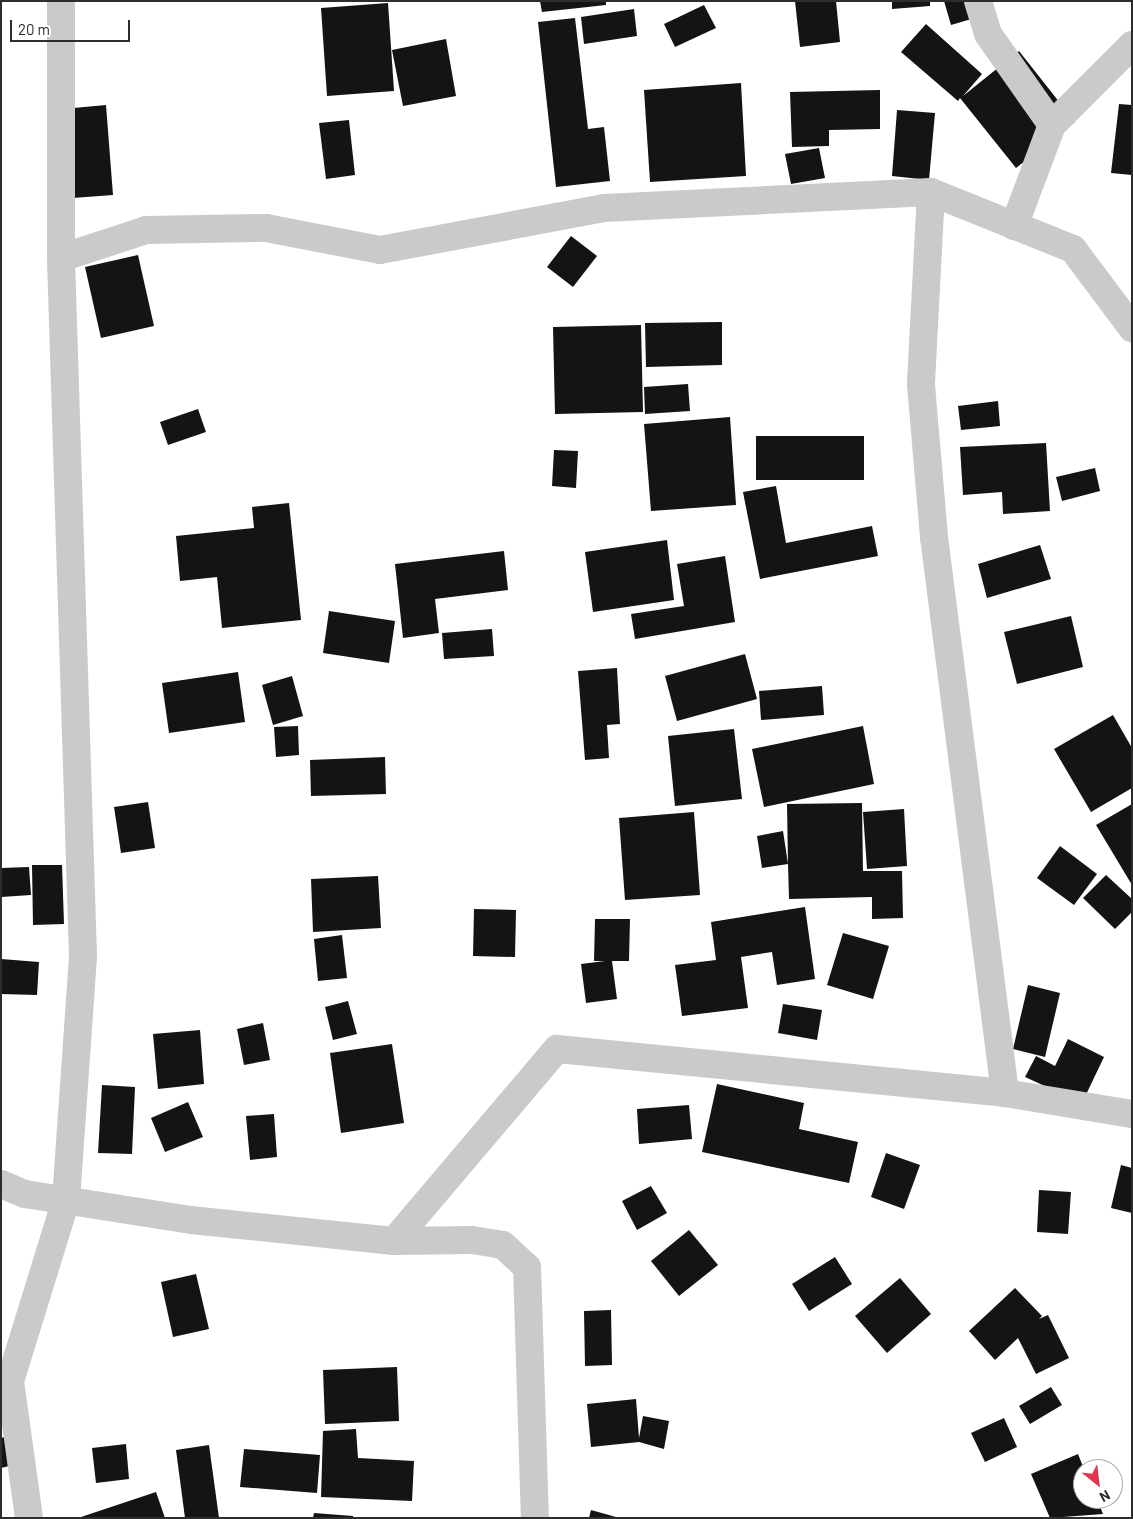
<!DOCTYPE html>
<style>
body{margin:0}
#map{position:relative;width:1133px;height:1519px;overflow:hidden;background:#fff;font-family:Barlow,sans-serif}
div>[style]{position:absolute}
.building>*{inset:0;background:#141414}
.street>*{height:28px;margin:-14px;padding:0 14px;transform-origin:14px;border-radius:14px;background:#cacaca}
span{translate:-50% -50%;white-space:nowrap;text-align:center;line-height:1.15;-webkit-text-stroke:5px #fff;paint-order:stroke}
.frame{position:absolute;inset:0;border:2px solid #2d2d2d;pointer-events:none}
.north{position:absolute;left:1073px;top:1459px;width:50px;height:50px;box-sizing:border-box;background:#fff;border:1px solid #ababab;border-radius:50%;rotate:151deg;font-size:14px;font-weight:700;line-height:20px;text-align:center;color:#2d2d2d}
.north::after{content:'';display:block;margin:auto;width:18px;height:22px;background:#e2324f;clip-path:polygon(50% 0,100% 100%,50% 72%,0 100%)}
.scale{position:absolute;left:10px;top:20px;width:120px;height:22px;box-sizing:border-box;border:2px solid #2d2d2d;border-top:0;padding-left:6px;font-size:15px;line-height:18px;white-space:nowrap;color:#2d2d2d;-webkit-text-stroke:4px #fff;paint-order:stroke}
</style>
<div id="map">
<div class="building">
<i style="clip-path:polygon(540px 1px,606px 1px,606px 5px,542px 12px)"></i>
<i style="clip-path:polygon(795px 1px,836px 1px,840px 42px,800px 47px)"></i>
<i style="clip-path:polygon(892px 1px,930px 1px,930px 6px,892px 9px)"></i>
<i style="clip-path:polygon(944px 1px,981px 1px,985px 15px,951px 25px)"></i>
<i style="clip-path:polygon(388px 3px,394px 91px,327px 96px,321px 8px)"></i>
<i style="clip-path:polygon(704px 5px,716px 28px,675px 47px,664px 24px)"></i>
<i style="clip-path:polygon(634px 9px,637px 36px,584px 44px,581px 17px)"></i>
<i style="clip-path:polygon(575px 18px,588px 129px,604px 127px,610px 181px,556px 187px,538px 22px)"></i>
<i style="clip-path:polygon(926px 24px,982px 74px,963px 96px,1019px 51px,1075px 122px,1016px 168px,960px 98px,958px 101px,901px 52px)"></i>
<i style="clip-path:polygon(446px 39px,456px 96px,403px 106px,392px 50px)"></i>
<i style="clip-path:polygon(741px 83px,746px 176px,650px 182px,644px 90px)"></i>
<i style="clip-path:polygon(880px 90px,880px 129px,829px 130px,829px 146px,792px 147px,790px 92px)"></i>
<i style="clip-path:polygon(1119px 104px,1132px 105px,1132px 175px,1111px 173px)"></i>
<i style="clip-path:polygon(106px 105px,113px 195px,59px 199px,52px 110px)"></i>
<i style="clip-path:polygon(897px 110px,935px 113px,929px 180px,892px 176px)"></i>
<i style="clip-path:polygon(349px 120px,355px 175px,326px 179px,319px 123px)"></i>
<i style="clip-path:polygon(819px 148px,825px 178px,791px 184px,785px 154px)"></i>
<i style="clip-path:polygon(571px 236px,597px 256px,573px 287px,547px 267px)"></i>
<i style="clip-path:polygon(138px 255px,154px 326px,101px 338px,85px 267px)"></i>
<i style="clip-path:polygon(722px 322px,722px 365px,646px 367px,645px 323px)"></i>
<i style="clip-path:polygon(641px 325px,643px 412px,555px 414px,553px 327px)"></i>
<i style="clip-path:polygon(688px 384px,690px 411px,645px 414px,644px 387px)"></i>
<i style="clip-path:polygon(998px 401px,1000px 426px,961px 430px,958px 406px)"></i>
<i style="clip-path:polygon(198px 409px,206px 432px,168px 445px,160px 422px)"></i>
<i style="clip-path:polygon(730px 417px,736px 505px,651px 511px,644px 424px)"></i>
<i style="clip-path:polygon(756px 436px,864px 436px,864px 480px,756px 480px)"></i>
<i style="clip-path:polygon(1046px 443px,1050px 511px,1003px 514px,1002px 492px,963px 495px,960px 447px)"></i>
<i style="clip-path:polygon(554px 450px,578px 451px,576px 488px,552px 486px)"></i>
<i style="clip-path:polygon(1095px 468px,1100px 491px,1062px 501px,1056px 477px)"></i>
<i style="clip-path:polygon(776px 486px,786px 543px,872px 526px,878px 556px,760px 579px,743px 492px)"></i>
<i style="clip-path:polygon(289px 503px,301px 620px,222px 628px,217px 577px,180px 581px,176px 536px,254px 528px,252px 507px)"></i>
<i style="clip-path:polygon(667px 540px,674px 600px,593px 612px,585px 552px)"></i>
<i style="clip-path:polygon(1040px 545px,1051px 579px,987px 598px,978px 564px)"></i>
<i style="clip-path:polygon(504px 551px,508px 590px,435px 599px,439px 633px,403px 638px,395px 564px)"></i>
<i style="clip-path:polygon(725px 556px,735px 622px,635px 639px,631px 614px,684px 606px,677px 564px)"></i>
<i style="clip-path:polygon(329px 611px,395px 621px,389px 663px,323px 653px)"></i>
<i style="clip-path:polygon(1071px 616px,1083px 667px,1017px 684px,1004px 632px)"></i>
<i style="clip-path:polygon(492px 629px,494px 656px,444px 659px,442px 633px)"></i>
<i style="clip-path:polygon(745px 654px,757px 699px,677px 721px,665px 676px)"></i>
<i style="clip-path:polygon(617px 668px,620px 724px,607px 725px,609px 758px,585px 760px,578px 671px)"></i>
<i style="clip-path:polygon(238px 672px,245px 722px,169px 733px,162px 683px)"></i>
<i style="clip-path:polygon(292px 676px,303px 716px,273px 725px,262px 685px)"></i>
<i style="clip-path:polygon(822px 686px,824px 715px,761px 720px,759px 691px)"></i>
<i style="clip-path:polygon(1113px 715px,1132px 748px,1132px 788px,1091px 812px,1054px 749px)"></i>
<i style="clip-path:polygon(298px 726px,299px 755px,276px 757px,274px 727px)"></i>
<i style="clip-path:polygon(863px 726px,874px 784px,764px 807px,752px 749px)"></i>
<i style="clip-path:polygon(734px 729px,742px 799px,675px 806px,668px 736px)"></i>
<i style="clip-path:polygon(385px 757px,386px 794px,311px 796px,310px 760px)"></i>
<i style="clip-path:polygon(148px 802px,155px 848px,121px 853px,114px 807px)"></i>
<i style="clip-path:polygon(862px 803px,863px 871px,902px 871px,903px 918px,872px 919px,872px 897px,789px 899px,788px 864px,762px 868px,757px 836px,783px 831px,788px 864px,787px 804px)"></i>
<i style="clip-path:polygon(1132px 804px,1132px 885px,1096px 825px)"></i>
<i style="clip-path:polygon(904px 809px,907px 866px,867px 869px,863px 812px)"></i>
<i style="clip-path:polygon(694px 812px,700px 895px,625px 900px,619px 818px)"></i>
<i style="clip-path:polygon(1060px 846px,1097px 874px,1074px 905px,1037px 878px)"></i>
<i style="clip-path:polygon(32px 865px,62px 865px,64px 924px,33px 925px)"></i>
<i style="clip-path:polygon(29px 867px,31px 895px,1px 897px,1px 868px)"></i>
<i style="clip-path:polygon(1106px 875px,1132px 899px,1132px 912px,1115px 929px,1083px 898px)"></i>
<i style="clip-path:polygon(378px 876px,381px 928px,313px 932px,311px 879px)"></i>
<i style="clip-path:polygon(805px 907px,815px 979px,777px 985px,772px 952px,741px 957px,748px 1008px,682px 1016px,675px 965px,716px 960px,711px 922px)"></i>
<i style="clip-path:polygon(474px 909px,516px 910px,515px 957px,473px 956px)"></i>
<i style="clip-path:polygon(595px 919px,630px 919px,629px 961px,612px 961px,617px 999px,586px 1003px,581px 964px,605px 961px,594px 961px)"></i>
<i style="clip-path:polygon(843px 933px,889px 946px,873px 999px,827px 985px)"></i>
<i style="clip-path:polygon(342px 935px,347px 978px,318px 981px,314px 939px)"></i>
<i style="clip-path:polygon(1px 959px,39px 962px,37px 995px,1px 994px)"></i>
<i style="clip-path:polygon(1028px 985px,1060px 993px,1045px 1057px,1013px 1049px)"></i>
<i style="clip-path:polygon(348px 1001px,357px 1034px,333px 1040px,325px 1007px)"></i>
<i style="clip-path:polygon(783px 1004px,822px 1010px,817px 1040px,778px 1033px)"></i>
<i style="clip-path:polygon(263px 1023px,270px 1060px,244px 1065px,237px 1029px)"></i>
<i style="clip-path:polygon(200px 1030px,204px 1084px,158px 1089px,153px 1034px)"></i>
<i style="clip-path:polygon(1068px 1039px,1104px 1057px,1082px 1103px,1025px 1077px,1036px 1056px,1055px 1066px)"></i>
<i style="clip-path:polygon(392px 1044px,404px 1123px,341px 1133px,330px 1053px)"></i>
<i style="clip-path:polygon(717px 1084px,804px 1103px,799px 1129px,858px 1142px,849px 1183px,702px 1152px)"></i>
<i style="clip-path:polygon(102px 1085px,135px 1087px,132px 1154px,98px 1153px)"></i>
<i style="clip-path:polygon(188px 1102px,203px 1137px,165px 1152px,151px 1118px)"></i>
<i style="clip-path:polygon(689px 1105px,692px 1139px,639px 1144px,637px 1109px)"></i>
<i style="clip-path:polygon(274px 1114px,277px 1157px,250px 1160px,246px 1116px)"></i>
<i style="clip-path:polygon(886px 1153px,920px 1165px,904px 1209px,871px 1197px)"></i>
<i style="clip-path:polygon(1121px 1165px,1132px 1168px,1132px 1213px,1111px 1208px)"></i>
<i style="clip-path:polygon(651px 1186px,667px 1213px,637px 1230px,622px 1201px)"></i>
<i style="clip-path:polygon(1039px 1190px,1071px 1192px,1068px 1234px,1037px 1232px)"></i>
<i style="clip-path:polygon(689px 1230px,718px 1265px,679px 1296px,651px 1261px)"></i>
<i style="clip-path:polygon(835px 1257px,852px 1284px,809px 1311px,792px 1284px)"></i>
<i style="clip-path:polygon(196px 1274px,209px 1329px,173px 1337px,161px 1282px)"></i>
<i style="clip-path:polygon(900px 1278px,931px 1314px,887px 1353px,855px 1316px)"></i>
<i style="clip-path:polygon(1015px 1288px,1042px 1316px,1039px 1319px,1048px 1315px,1069px 1358px,1036px 1374px,1018px 1338px,995px 1360px,969px 1331px)"></i>
<i style="clip-path:polygon(611px 1310px,612px 1365px,585px 1366px,584px 1311px)"></i>
<i style="clip-path:polygon(397px 1367px,399px 1421px,325px 1424px,323px 1370px)"></i>
<i style="clip-path:polygon(1051px 1387px,1062px 1405px,1030px 1424px,1019px 1406px)"></i>
<i style="clip-path:polygon(636px 1399px,639px 1438px,643px 1416px,669px 1421px,664px 1449px,639px 1442px,591px 1447px,587px 1404px)"></i>
<i style="clip-path:polygon(1004px 1418px,1017px 1447px,985px 1462px,971px 1433px)"></i>
<i style="clip-path:polygon(356px 1429px,358px 1458px,414px 1461px,412px 1501px,321px 1497px,323px 1431px)"></i>
<i style="clip-path:polygon(15px 1434px,22px 1463px,1px 1468px,1px 1438px)"></i>
<i style="clip-path:polygon(126px 1444px,129px 1479px,96px 1483px,92px 1448px)"></i>
<i style="clip-path:polygon(209px 1445px,219px 1518px,185px 1518px,176px 1450px)"></i>
<i style="clip-path:polygon(244px 1449px,320px 1455px,317px 1493px,240px 1487px)"></i>
<i style="clip-path:polygon(1078px 1454px,1084px 1469px,1083px 1499px,1097px 1499px,1103px 1514px,1050px 1518px,1031px 1474px)"></i>
<i style="clip-path:polygon(156px 1492px,165px 1518px,81px 1518px,81px 1517px)"></i>
<i style="clip-path:polygon(591px 1510px,616px 1517px,616px 1518px,589px 1518px)"></i>
<i style="clip-path:polygon(314px 1513px,353px 1516px,353px 1518px,313px 1518px)"></i>
</div>
<div class="street">
<i style="left:978px;top:1px;width:34px;rotate:73deg"></i>
<i style="left:988px;top:34px;width:111px;rotate:54.9deg"></i>
<i style="left:1052px;top:125px;width:108px;rotate:110.6deg"></i>
<i style="left:1052px;top:125px;width:113px;rotate:-45deg"></i>
<i style="left:931px;top:192px;width:193px;rotate:93deg"></i>
<i style="left:921px;top:385px;width:153px;rotate:85.1deg"></i>
<i style="left:934px;top:537px;width:561px;rotate:82.72deg"></i>
<i style="left:1005px;top:1093px;width:129px;rotate:9.4deg"></i>
<i style="left:61px;top:258px;width:89px;rotate:-18.2deg"></i>
<i style="left:146px;top:230px;width:120px;rotate:-1deg"></i>
<i style="left:266px;top:228px;width:116px;rotate:10.9deg"></i>
<i style="left:380px;top:250px;width:228px;rotate:-10.6deg"></i>
<i style="left:604px;top:208px;width:327px;rotate:-2.8deg"></i>
<i style="left:931px;top:192px;width:153px;rotate:21.9deg"></i>
<i style="left:1073px;top:249px;width:99px;rotate:53.2deg"></i>
<i style="left:1px;top:1184px;width:26px;rotate:23deg"></i>
<i style="left:25px;top:1194px;width:168px;rotate:8.9deg"></i>
<i style="left:191px;top:1220px;width:204px;rotate:5.9deg"></i>
<i style="left:394px;top:1241px;width:78px;rotate:-0.7deg"></i>
<i style="left:472px;top:1240px;width:31px;rotate:9deg"></i>
<i style="left:503px;top:1245px;width:33px;rotate:43deg"></i>
<i style="left:527px;top:1267px;width:251px;rotate:88.2deg"></i>
<i style="left:394px;top:1241px;width:252px;rotate:-49.7deg"></i>
<i style="left:557px;top:1049px;width:450px;rotate:5.6deg"></i>
<i style="left:29px;top:1518px;width:138px;rotate:-97.9deg"></i>
<i style="left:10px;top:1381px;width:189px;rotate:-72.8deg"></i>
<i style="left:66px;top:1200px;width:245px;rotate:-86deg"></i>
<i style="left:83px;top:956px;width:698px;rotate:-91.81deg"></i>
<i style="left:61px;top:258px;width:257px;rotate:-90deg"></i>
</div>
<div class="frame"></div>
<div class="north">N</div>
<div class="scale">20 m</div>
</div>
